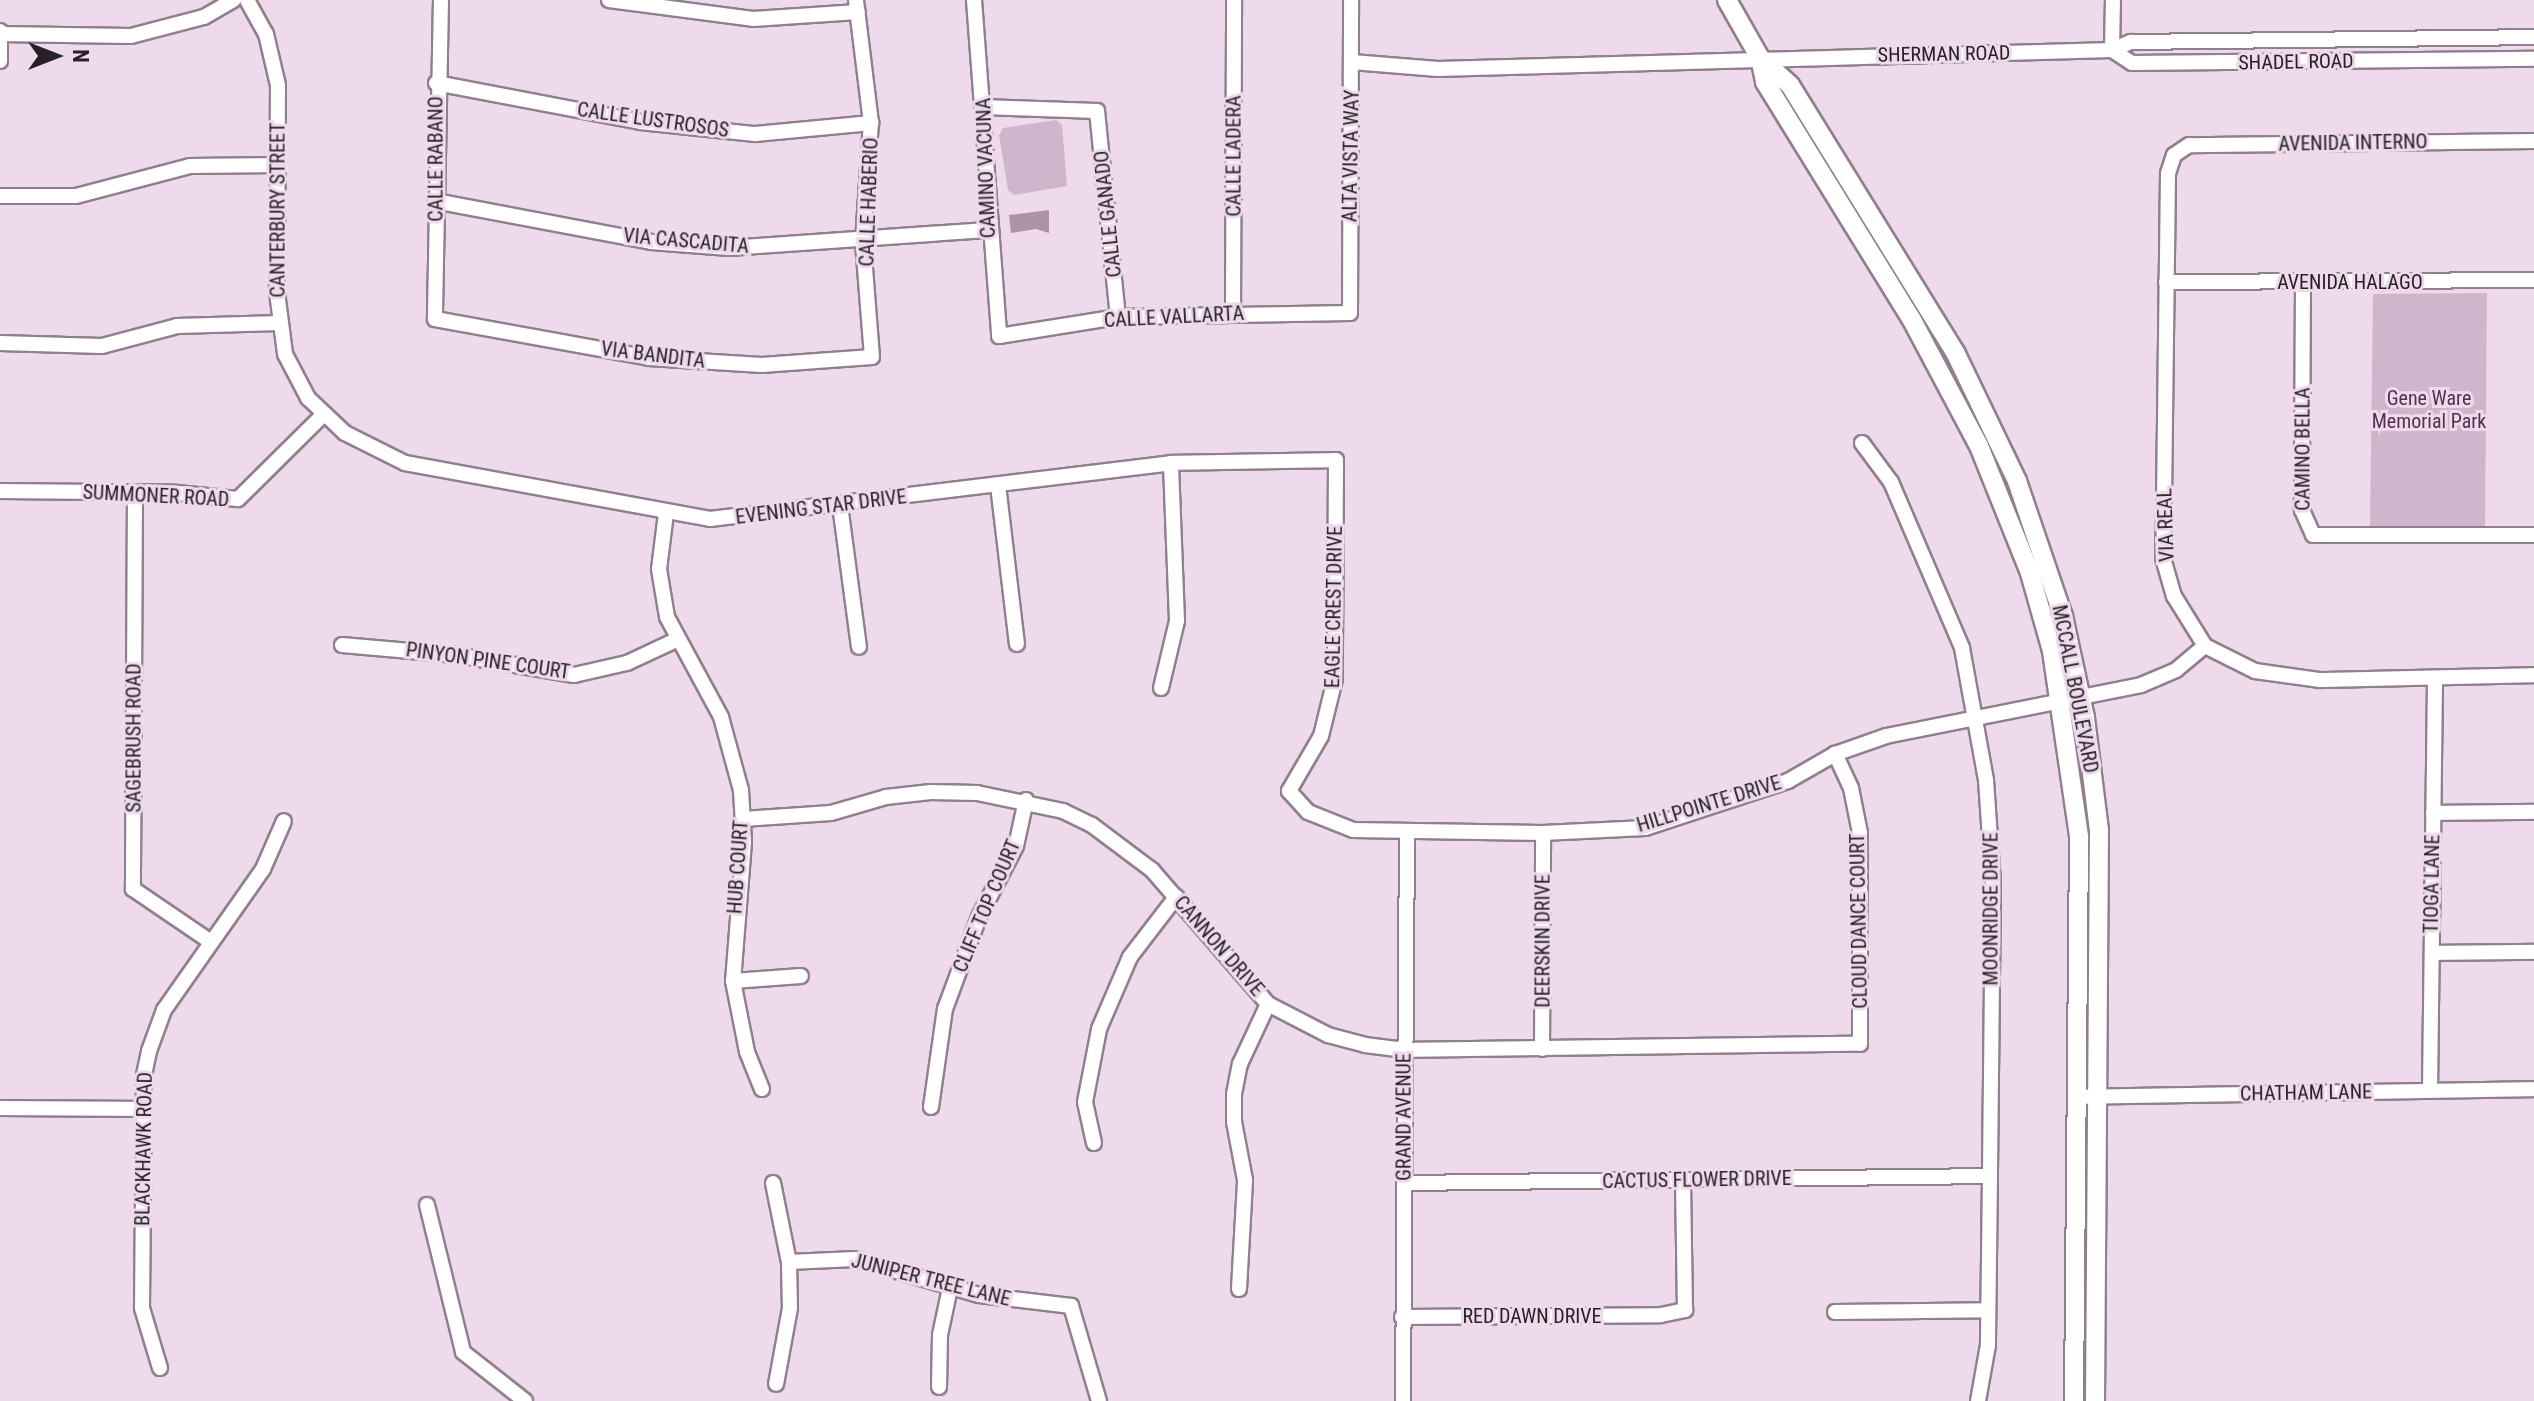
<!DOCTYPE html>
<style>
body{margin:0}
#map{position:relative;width:2534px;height:1401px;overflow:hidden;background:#eedaeb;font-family:"Roboto Condensed",sans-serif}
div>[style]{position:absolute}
.green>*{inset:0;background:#d0b6cd}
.water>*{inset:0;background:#ad92aa}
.roads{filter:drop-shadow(2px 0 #917f8f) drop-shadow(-2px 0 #917f8f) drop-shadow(0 2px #917f8f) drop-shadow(0 -2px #917f8f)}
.minor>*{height:14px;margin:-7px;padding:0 7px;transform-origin:7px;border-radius:7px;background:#fff}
.major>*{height:18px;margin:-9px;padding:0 9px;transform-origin:9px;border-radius:9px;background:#fff}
span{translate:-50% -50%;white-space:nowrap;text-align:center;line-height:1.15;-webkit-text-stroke:6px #eedaeb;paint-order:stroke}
.street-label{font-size:20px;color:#272027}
.park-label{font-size:20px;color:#552e52}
.north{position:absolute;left:16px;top:16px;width:80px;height:80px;-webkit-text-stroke:6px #eedaeb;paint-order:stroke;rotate:90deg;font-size:22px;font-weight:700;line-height:32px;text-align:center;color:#272027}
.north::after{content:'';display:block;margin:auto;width:28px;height:36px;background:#272027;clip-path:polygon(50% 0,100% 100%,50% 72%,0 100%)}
</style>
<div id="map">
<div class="green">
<i style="clip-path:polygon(1056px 120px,1062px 125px,1067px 186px,1014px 195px,1008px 190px,999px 135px,1003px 128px)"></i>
<i style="clip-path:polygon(2487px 293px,2485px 526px,2370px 527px,2373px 294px)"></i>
</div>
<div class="water">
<i style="clip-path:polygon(1049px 210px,1049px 233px,1036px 229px,1011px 233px,1009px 215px)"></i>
</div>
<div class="roads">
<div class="minor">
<i style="left:247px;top:0;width:39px;rotate:61deg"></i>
<i style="left:266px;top:34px;width:52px;rotate:76.8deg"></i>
<i style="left:278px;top:85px;width:207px;rotate:90.3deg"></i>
<i style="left:277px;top:292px;width:63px;rotate:82.6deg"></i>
<i style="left:285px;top:354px;width:50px;rotate:62.4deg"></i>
<i style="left:308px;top:398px;width:51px;rotate:43.4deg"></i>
<i style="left:345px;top:433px;width:67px;rotate:26.6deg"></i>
<i style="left:405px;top:463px;width:310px;rotate:10.4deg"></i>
<i style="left:710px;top:519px;width:464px;rotate:-6.9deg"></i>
<i style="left:1171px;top:463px;width:165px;rotate:-1deg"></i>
<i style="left:1336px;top:460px;width:219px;rotate:90.3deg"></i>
<i style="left:1335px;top:679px;width:59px;rotate:103.8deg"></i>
<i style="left:1321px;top:736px;width:64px;rotate:120.2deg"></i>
<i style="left:1289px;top:791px;width:28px;rotate:48deg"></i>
<i style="left:1308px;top:812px;width:48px;rotate:21.8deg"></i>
<i style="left:1353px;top:830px;width:190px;rotate:0.9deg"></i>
<i style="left:1543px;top:833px;width:102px;rotate:-2.8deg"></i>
<i style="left:1645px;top:828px;width:151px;rotate:-18.2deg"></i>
<i style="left:1788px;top:781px;width:54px;rotate:-29.9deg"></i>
<i style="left:1835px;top:754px;width:54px;rotate:-19.4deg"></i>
<i style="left:1886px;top:736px;width:260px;rotate:-11.3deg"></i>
<i style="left:2141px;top:685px;width:38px;rotate:-23deg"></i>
<i style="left:2176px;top:670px;width:38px;rotate:-40deg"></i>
<i style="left:441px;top:0;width:319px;rotate:91.1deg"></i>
<i style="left:435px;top:319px;width:218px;rotate:10.3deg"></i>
<i style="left:649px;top:358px;width:113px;rotate:3.5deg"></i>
<i style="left:762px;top:365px;width:110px;rotate:-4.2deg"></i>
<i style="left:872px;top:357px;width:115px;rotate:-94.5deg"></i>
<i style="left:863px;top:242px;width:119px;rotate:-86.2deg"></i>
<i style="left:871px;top:123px;width:124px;rotate:-97deg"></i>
<i style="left:609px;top:0;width:145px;rotate:7.5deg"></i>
<i style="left:753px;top:19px;width:105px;rotate:-3.8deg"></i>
<i style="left:974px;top:0;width:337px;rotate:85.7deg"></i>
<i style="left:999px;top:336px;width:121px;rotate:-9.1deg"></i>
<i style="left:1118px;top:317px;width:232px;rotate:-1deg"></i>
<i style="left:1350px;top:313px;width:313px;rotate:-89.8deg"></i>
<i style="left:0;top:31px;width:30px;rotate:90deg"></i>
<i style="left:0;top:34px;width:131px;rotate:0.9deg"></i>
<i style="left:131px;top:36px;width:75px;rotate:-14.6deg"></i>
<i style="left:204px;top:17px;width:34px;rotate:-30deg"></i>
<i style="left:2112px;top:50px;width:24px;rotate:33deg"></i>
<i style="left:2132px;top:63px;width:402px;rotate:-0.6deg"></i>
<i style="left:2112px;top:50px;width:50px;rotate:-88.9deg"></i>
<i style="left:1352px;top:62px;width:86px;rotate:4.7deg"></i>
<i style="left:1438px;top:69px;width:674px;rotate:-1.61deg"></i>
<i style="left:2112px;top:50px;width:21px;rotate:-23deg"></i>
<i style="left:2131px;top:42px;width:403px;rotate:-0.7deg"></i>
<i style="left:436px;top:83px;width:208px;rotate:10.8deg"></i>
<i style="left:640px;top:122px;width:116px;rotate:6deg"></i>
<i style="left:755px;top:134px;width:117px;rotate:-5.4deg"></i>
<i style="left:982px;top:107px;width:115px;rotate:2deg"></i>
<i style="left:1097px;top:111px;width:207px;rotate:84.2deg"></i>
<i style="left:2534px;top:141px;width:345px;rotate:179.3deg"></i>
<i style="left:2189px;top:145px;width:18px;rotate:146deg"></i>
<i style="left:2174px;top:155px;width:20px;rotate:108deg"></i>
<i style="left:2168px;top:174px;width:384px;rotate:90.7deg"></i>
<i style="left:2163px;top:558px;width:40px;rotate:74deg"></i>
<i style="left:2174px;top:596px;width:59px;rotate:58.2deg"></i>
<i style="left:2205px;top:646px;width:56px;rotate:26.6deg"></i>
<i style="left:2255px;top:671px;width:66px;rotate:7.9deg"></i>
<i style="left:2320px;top:680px;width:214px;rotate:-1.3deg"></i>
<i style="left:0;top:196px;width:76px"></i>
<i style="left:76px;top:196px;width:118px;rotate:-14.7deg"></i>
<i style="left:190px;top:166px;width:88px;rotate:-0.7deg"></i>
<i style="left:435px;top:201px;width:220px;rotate:10.7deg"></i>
<i style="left:651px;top:242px;width:78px;rotate:4.4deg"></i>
<i style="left:729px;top:248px;width:259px;rotate:-4deg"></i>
<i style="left:2166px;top:282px;width:368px;rotate:-0.3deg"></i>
<i style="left:2303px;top:283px;width:227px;rotate:90.3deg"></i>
<i style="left:2302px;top:510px;width:27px;rotate:66deg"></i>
<i style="left:2313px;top:535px;width:221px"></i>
<i style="left:1233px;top:312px;width:312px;rotate:-89.8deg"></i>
<i style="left:0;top:343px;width:102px;rotate:1.7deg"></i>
<i style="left:102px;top:346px;width:78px;rotate:-14.9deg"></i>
<i style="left:177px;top:326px;width:102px;rotate:-1.7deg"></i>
<i style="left:1862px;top:443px;width:49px;rotate:53.4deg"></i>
<i style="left:1891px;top:482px;width:181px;rotate:66.8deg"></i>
<i style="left:1962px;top:648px;width:134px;rotate:79.7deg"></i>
<i style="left:1986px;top:780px;width:104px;rotate:86.1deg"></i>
<i style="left:1993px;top:884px;width:292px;rotate:90.6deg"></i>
<i style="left:1990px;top:1176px;width:169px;rotate:90.7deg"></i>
<i style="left:1988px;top:1345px;width:57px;rotate:100.1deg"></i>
<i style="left:998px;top:485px;width:160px;rotate:83.2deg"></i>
<i style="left:0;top:491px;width:177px;rotate:0.6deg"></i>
<i style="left:177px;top:493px;width:61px;rotate:5.6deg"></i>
<i style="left:238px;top:499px;width:121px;rotate:-44.7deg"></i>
<i style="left:135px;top:492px;width:397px;rotate:90.3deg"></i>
<i style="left:133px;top:889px;width:94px;rotate:34.2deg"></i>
<i style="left:840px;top:505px;width:143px;rotate:82.4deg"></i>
<i style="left:666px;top:513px;width:56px;rotate:97.1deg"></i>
<i style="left:659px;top:569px;width:49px;rotate:80.5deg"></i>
<i style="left:667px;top:617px;width:114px;rotate:61.6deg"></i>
<i style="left:721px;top:717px;width:76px;rotate:74.7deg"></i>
<i style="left:741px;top:790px;width:52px;rotate:86.7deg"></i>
<i style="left:744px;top:842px;width:139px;rotate:94.5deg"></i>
<i style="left:733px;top:981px;width:72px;rotate:78.8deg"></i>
<i style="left:747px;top:1052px;width:40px;rotate:68deg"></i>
<i style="left:342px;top:645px;width:114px;rotate:5deg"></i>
<i style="left:456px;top:655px;width:120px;rotate:9.6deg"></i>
<i style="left:574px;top:675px;width:54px;rotate:-12.8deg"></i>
<i style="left:627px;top:663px;width:54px;rotate:-25.1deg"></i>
<i style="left:1161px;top:688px;width:69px;rotate:-76.6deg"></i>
<i style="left:1177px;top:621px;width:158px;rotate:-92.2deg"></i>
<i style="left:2433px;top:813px;width:101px;rotate:-0.6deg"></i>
<i style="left:743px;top:819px;width:88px;rotate:-3.9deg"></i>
<i style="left:831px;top:813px;width:57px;rotate:-16.2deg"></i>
<i style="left:886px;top:797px;width:45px;rotate:-6.3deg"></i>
<i style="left:931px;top:792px;width:46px;rotate:1.2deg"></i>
<i style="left:977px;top:793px;width:88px;rotate:11.8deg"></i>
<i style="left:1063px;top:811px;width:32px;rotate:26deg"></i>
<i style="left:1092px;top:825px;width:75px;rotate:36.9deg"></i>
<i style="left:1152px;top:870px;width:177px;rotate:49.1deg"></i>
<i style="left:1268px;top:1004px;width:68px;rotate:27.3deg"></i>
<i style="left:1328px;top:1035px;width:38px;rotate:15deg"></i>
<i style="left:1365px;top:1045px;width:40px;rotate:7.1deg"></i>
<i style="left:1405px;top:1050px;width:455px;rotate:-0.8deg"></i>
<i style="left:1860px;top:1044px;width:211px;rotate:-90deg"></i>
<i style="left:1860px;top:833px;width:46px;rotate:-101.3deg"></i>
<i style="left:1851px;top:788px;width:38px;rotate:-115deg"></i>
<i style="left:2432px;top:953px;width:102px;rotate:-0.6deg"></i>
<i style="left:733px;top:981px;width:68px;rotate:-4.2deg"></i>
<i style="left:1542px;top:1049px;width:216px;rotate:-89.7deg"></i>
<i style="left:2430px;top:1090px;width:412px;rotate:-89.3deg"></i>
<i style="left:2078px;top:1097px;width:456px;rotate:-1deg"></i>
<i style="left:931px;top:1107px;width:99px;rotate:-81.9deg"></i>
<i style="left:945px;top:1009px;width:98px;rotate:-69.7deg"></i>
<i style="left:979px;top:917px;width:80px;rotate:-62.5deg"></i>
<i style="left:1016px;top:846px;width:47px;rotate:-77.7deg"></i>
<i style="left:0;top:1108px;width:143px;rotate:0.4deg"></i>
<i style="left:1094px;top:1143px;width:42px;rotate:-102.4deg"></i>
<i style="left:1085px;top:1102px;width:74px;rotate:-79.1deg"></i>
<i style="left:1099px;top:1029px;width:78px;rotate:-66.7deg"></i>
<i style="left:1130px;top:957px;width:76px;rotate:-52.5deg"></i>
<i style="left:773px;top:1183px;width:81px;rotate:78.6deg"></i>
<i style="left:789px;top:1262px;width:46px;rotate:88.8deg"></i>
<i style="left:790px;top:1308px;width:77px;rotate:100.4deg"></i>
<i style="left:1404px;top:1183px;width:586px;rotate:-0.68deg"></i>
<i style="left:427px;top:1205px;width:151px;rotate:76.2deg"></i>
<i style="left:463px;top:1352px;width:79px;rotate:38.3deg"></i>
<i style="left:789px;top:1262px;width:66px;rotate:-2.6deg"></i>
<i style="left:855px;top:1259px;width:129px;rotate:16.2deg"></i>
<i style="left:979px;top:1295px;width:93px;rotate:6.8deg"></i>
<i style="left:1071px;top:1306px;width:99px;rotate:73.6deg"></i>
<i style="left:1239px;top:1289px;width:109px;rotate:-86.8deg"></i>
<i style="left:1245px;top:1180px;width:59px;rotate:-100.7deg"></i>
<i style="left:1234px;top:1122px;width:28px;rotate:-90deg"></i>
<i style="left:1234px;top:1094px;width:31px;rotate:-79deg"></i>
<i style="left:1240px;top:1064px;width:66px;rotate:-65deg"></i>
<i style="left:1835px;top:1312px;width:153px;rotate:-0.7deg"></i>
<i style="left:1402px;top:1317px;width:259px;rotate:-0.4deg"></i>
<i style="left:1661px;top:1315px;width:25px;rotate:-12deg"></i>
<i style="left:1685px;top:1310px;width:130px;rotate:-90.9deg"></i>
<i style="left:160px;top:1368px;width:63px;rotate:-106.7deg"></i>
<i style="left:142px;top:1308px;width:233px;rotate:-89.5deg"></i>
<i style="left:144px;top:1075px;width:25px;rotate:-78deg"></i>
<i style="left:149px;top:1051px;width:44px;rotate:-69.9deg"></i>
<i style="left:164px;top:1010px;width:172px;rotate:-54.9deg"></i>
<i style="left:263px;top:869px;width:52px;rotate:-66.4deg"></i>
<i style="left:939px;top:1387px;width:52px;rotate:-88.9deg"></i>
<i style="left:940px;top:1335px;width:48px;rotate:-78deg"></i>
<i style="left:1403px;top:1401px;width:567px;rotate:-89.6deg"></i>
</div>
<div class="major">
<i style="left:1727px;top:0;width:67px;rotate:60.4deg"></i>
<i style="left:1760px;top:58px;width:40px;rotate:42deg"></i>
<i style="left:1790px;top:85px;width:314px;rotate:58.3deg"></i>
<i style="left:1955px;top:352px;width:143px;rotate:64.3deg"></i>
<i style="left:2017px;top:481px;width:143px;rotate:71.2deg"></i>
<i style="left:2063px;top:616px;width:104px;rotate:77.8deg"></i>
<i style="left:2085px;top:718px;width:113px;rotate:82.9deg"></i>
<i style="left:2099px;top:830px;width:571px;rotate:90.4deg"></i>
<i style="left:1760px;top:58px;width:25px;rotate:78deg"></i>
<i style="left:1765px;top:82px;width:280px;rotate:58.3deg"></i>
<i style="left:1912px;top:320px;width:143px;rotate:62deg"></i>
<i style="left:1979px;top:446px;width:137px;rotate:68.1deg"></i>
<i style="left:2030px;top:573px;width:81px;rotate:74.2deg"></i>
<i style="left:2052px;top:651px;width:188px;rotate:81.7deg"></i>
<i style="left:2079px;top:837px;width:564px;rotate:90.51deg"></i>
</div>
</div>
<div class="street-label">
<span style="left:1944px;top:54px;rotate:-1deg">SHERMAN ROAD</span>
<span style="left:2296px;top:62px;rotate:-1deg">SHADEL ROAD</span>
<span style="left:653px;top:120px;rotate:8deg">CALLE LUSTROSOS</span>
<span style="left:2353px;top:143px;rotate:-1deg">AVENIDA INTERNO</span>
<span style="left:1234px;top:156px;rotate:-90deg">CALLE LADERA</span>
<span style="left:1351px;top:156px;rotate:-89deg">ALTA VISTA WAY</span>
<span style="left:436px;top:159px;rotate:-90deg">CALLE RABANO</span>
<span style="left:986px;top:168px;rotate:-92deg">CAMINO VACUNA</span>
<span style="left:869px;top:202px;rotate:-88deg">CALLE HABERIO</span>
<span style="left:278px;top:210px;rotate:-90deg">CANTERBURY STREET</span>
<span style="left:1108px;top:214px;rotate:-96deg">CALLE GANADO</span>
<span style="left:686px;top:241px;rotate:5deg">VIA CASCADITA</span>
<span style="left:2350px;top:282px">AVENIDA HALAGO</span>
<span style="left:1174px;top:317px;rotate:-3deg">CALLE VALLARTA</span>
<span style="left:653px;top:355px;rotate:7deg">VIA BANDITA</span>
<span style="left:2303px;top:449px;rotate:-90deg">CAMINO BELLA</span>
<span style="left:156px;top:496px;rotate:3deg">SUMMONER ROAD</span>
<span style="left:821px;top:507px;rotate:-7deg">EVENING STAR DRIVE</span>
<span style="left:2166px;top:525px;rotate:-92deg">VIA REAL</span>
<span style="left:1334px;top:607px;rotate:-89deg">EAGLE CREST DRIVE</span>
<span style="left:488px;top:661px;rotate:8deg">PINYON PINE COURT</span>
<span style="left:2075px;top:689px;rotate:79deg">MCCALL BOULEVARD</span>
<span style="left:134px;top:738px;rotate:-90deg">SAGEBRUSH ROAD</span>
<span style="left:1709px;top:804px;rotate:-17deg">HILLPOINTE DRIVE</span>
<span style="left:738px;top:867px;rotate:-86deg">HUB COURT</span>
<span style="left:2432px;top:884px;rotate:-89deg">TIOGA LANE</span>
<span style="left:987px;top:906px;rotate:-67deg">CLIFF TOP COURT</span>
<span style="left:1991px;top:909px;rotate:-90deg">MOONRIDGE DRIVE</span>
<span style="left:1859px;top:921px;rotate:-91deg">CLOUD DANCE COURT</span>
<span style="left:1543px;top:941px;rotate:-90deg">DEERSKIN DRIVE</span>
<span style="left:1219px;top:946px;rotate:49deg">CANNON DRIVE</span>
<span style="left:2306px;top:1093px;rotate:-1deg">CHATHAM LANE</span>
<span style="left:1404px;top:1117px;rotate:-90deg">GRAND AVENUE</span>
<span style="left:144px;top:1149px;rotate:-89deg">BLACKHAWK ROAD</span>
<span style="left:1697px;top:1180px;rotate:-1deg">CACTUS FLOWER DRIVE</span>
<span style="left:931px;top:1280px;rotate:14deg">JUNIPER TREE LANE</span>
<span style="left:1532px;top:1316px">RED DAWN DRIVE</span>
</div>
<div class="park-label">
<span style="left:2429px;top:410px">Gene Ware<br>Memorial Park</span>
</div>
<div class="north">N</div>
</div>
